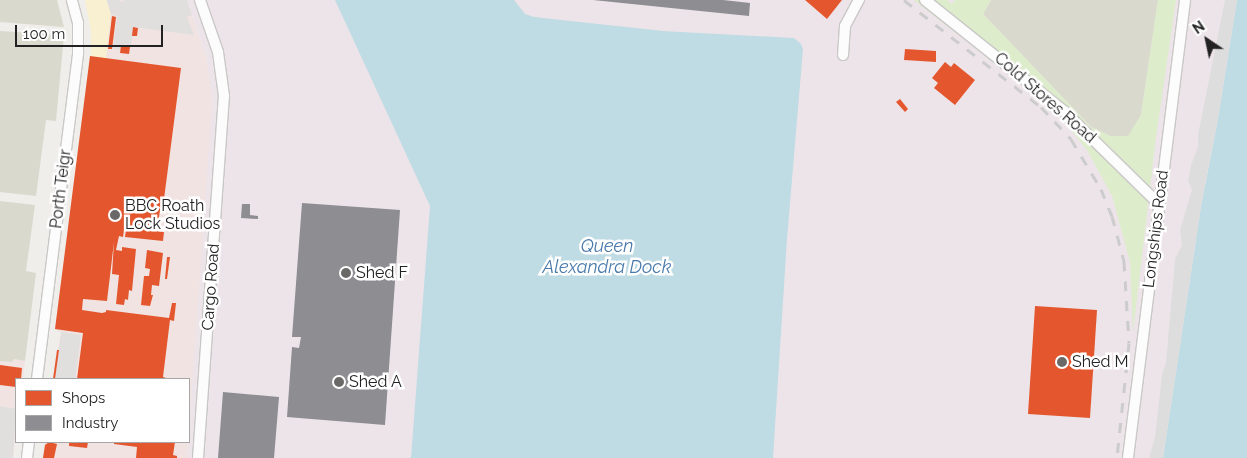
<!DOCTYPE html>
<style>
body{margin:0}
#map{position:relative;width:1247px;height:458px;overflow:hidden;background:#f0eeeb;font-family:Raleway,sans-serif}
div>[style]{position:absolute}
.commercial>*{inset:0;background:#f1e3e1}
.industrial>*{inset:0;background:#ede4e9}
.construction>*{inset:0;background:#d9d9cd}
.grass>*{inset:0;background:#ddeccb}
.sand>*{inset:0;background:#f8f0d0}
.parking>*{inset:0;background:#e0dfde}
.water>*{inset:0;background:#bfdbe3}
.pier>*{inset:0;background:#dedddd}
.shops>*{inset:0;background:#e4572e}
.industry>*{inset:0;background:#8d8d92}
.roads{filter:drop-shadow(1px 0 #c9c8c7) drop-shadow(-1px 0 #c9c8c7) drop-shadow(0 1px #c9c8c7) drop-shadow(0 -1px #c9c8c7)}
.minor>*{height:10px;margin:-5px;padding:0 5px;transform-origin:5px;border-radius:5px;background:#fdfcfc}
.rail>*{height:3px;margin-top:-1.5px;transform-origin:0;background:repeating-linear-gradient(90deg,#ccc 0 10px,transparent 0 20px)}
.dots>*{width:14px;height:14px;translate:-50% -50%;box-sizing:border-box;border:2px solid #fff;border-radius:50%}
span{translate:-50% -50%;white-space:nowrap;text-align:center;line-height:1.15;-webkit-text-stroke:5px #fff;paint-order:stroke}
.street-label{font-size:16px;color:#222}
.poi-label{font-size:16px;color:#222}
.left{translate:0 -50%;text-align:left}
.water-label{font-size:18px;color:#4a7aab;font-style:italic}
.legend{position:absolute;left:15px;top:378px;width:175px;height:65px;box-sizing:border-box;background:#fff;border:1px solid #a7a7a7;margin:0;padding:6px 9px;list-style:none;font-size:15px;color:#222}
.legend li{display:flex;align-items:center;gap:10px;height:25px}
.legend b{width:25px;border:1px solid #a7a7a7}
.north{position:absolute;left:1182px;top:15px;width:50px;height:50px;-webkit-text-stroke:4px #fff;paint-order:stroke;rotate:326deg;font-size:14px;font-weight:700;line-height:20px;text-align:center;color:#222}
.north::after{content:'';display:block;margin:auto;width:18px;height:22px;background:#222;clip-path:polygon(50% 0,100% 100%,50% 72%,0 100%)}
.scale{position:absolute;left:15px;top:25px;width:148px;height:22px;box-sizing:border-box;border:2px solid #222;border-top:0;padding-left:6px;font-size:15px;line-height:18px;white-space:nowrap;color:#222;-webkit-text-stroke:4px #fff;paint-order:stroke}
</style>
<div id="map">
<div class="commercial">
<i style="clip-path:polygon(106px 0,187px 0,207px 60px,211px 85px,212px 118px,189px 429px,189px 379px,53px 379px,61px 333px,55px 329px,90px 56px,95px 57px,111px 13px)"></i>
<i style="clip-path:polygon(14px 359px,25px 361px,23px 379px,16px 379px,16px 430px,13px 458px,0 458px,0 361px,12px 362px)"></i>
<i style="clip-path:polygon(45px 442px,188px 442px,187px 458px,43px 458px)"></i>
</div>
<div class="industrial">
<i style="clip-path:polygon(187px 0,1237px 0,1217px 124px,1201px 206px,1163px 458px,187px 458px,212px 102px,207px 60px)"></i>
</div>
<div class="construction">
<i style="clip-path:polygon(0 0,57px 0,64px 27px,0 22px)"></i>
<i style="clip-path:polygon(991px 0,1158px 0,1141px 115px,1129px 136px,1110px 136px,1091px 127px,983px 14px)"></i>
<i style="clip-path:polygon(0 31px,64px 35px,56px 121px,46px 120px,36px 196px,0 192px)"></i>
<i style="clip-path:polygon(0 201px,35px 205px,26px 271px,36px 273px,25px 361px,14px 359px,12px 362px,0 361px)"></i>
</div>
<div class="grass">
<i style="clip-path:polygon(914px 0,947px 0,952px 4px,955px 0,991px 0,983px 14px,1091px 127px,1110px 136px,1128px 136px,1141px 115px,1158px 0,1176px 0,1156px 137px,1133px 333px,1130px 262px,1112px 196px,1087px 150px,1056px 112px)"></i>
</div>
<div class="sand">
<i style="clip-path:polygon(85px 0,106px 0,111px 13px,106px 59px,91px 56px,91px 31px)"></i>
</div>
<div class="parking">
<i style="clip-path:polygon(107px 0,119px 0,120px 2px,125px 0,187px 0,192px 15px,187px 17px,194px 35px,134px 27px,131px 45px,124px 44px,121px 50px,113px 49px,117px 16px,111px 15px)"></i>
<i style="clip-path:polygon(61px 332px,81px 335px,75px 379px,55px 379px)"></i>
<i style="clip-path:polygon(0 406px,16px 409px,13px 458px,0 458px)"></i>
</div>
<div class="water">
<i style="clip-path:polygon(335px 0,514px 0,525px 14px,534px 17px,663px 31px,794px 38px,801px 44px,803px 49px,787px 239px,773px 458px,411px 458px,430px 206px)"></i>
<i style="clip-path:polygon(1237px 0,1247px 0,1247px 458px,1163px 458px,1201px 206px,1217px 124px)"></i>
</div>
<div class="pier">
<i style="clip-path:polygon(1225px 0,1237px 0,1217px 124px,1201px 206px,1163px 458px,1149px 458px,1155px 437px,1162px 374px,1166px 363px,1175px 259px,1182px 245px,1180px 230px,1192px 190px,1188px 181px,1191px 165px,1198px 147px,1198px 135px)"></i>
</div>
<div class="shops">
<i style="clip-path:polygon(805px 0,842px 0,827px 19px)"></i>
<i style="clip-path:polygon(112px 16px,116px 17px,112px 49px,108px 49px)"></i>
<i style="clip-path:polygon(133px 27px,138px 28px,137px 36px,132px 36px)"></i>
<i style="clip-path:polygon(121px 46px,130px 47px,129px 54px,120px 53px)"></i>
<i style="clip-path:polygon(905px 49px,936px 51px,936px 62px,904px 60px)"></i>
<i style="clip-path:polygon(90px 56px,181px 68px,164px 199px,164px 203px,161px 203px,157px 231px,164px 232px,163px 241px,125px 237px,126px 230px,124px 230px,123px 237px,119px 236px,116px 250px,122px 251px,122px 247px,136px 249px,132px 291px,129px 290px,128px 300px,125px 299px,124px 305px,116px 304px,119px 275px,112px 274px,114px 242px,107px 301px,83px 299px,82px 310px,102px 313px,106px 312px,106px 310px,169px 318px,172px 303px,176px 303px,174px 321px,170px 320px,163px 377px,169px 379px,77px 379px,83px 333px,55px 329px)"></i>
<i style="clip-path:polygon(945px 62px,951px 67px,954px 63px,975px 80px,955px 105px,934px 88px,938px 83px,932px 78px)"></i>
<i style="clip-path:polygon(900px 99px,908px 109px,905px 112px,896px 102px)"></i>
<i style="clip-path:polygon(147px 250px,163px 253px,159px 286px,152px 285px,151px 295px,153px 295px,150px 306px,141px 305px,144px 276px,149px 276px,150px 269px,145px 268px)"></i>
<i style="clip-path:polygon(167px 257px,170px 257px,167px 279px,165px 279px)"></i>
<i style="clip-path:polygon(1035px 306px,1097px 310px,1090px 418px,1028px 414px)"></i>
<i style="clip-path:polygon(57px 350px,59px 350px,55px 379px,53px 379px)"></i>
<i style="clip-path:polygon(0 365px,22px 368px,21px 379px,16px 379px,16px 387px,0 385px)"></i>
<i style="clip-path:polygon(49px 442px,57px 444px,54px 458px,43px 458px,45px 445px)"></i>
<i style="clip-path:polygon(69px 442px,88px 442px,87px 448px,69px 446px)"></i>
<i style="clip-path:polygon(114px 442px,175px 442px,173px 455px,177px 456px,177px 458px,136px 458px,137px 447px,114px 444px)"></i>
</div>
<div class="industry">
<i style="clip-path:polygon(593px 0,723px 0,750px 3px,749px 16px)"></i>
<i style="clip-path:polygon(302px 203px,400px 210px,385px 425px,287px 417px,292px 347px,299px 348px,301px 337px,292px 337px)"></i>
<i style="clip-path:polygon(242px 204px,250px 204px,250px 215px,258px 216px,258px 219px,241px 218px)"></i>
<i style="clip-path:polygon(223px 392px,279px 397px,274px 458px,218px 458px)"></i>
</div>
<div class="roads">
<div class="minor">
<i style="left:925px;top:0;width:178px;rotate:38.6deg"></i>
<i style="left:1064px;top:111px;width:133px;rotate:44.4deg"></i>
<i style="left:843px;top:55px;width:29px;rotate:-86deg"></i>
<i style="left:845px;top:26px;width:30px;rotate:-62deg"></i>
<i style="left:37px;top:379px;width:329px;rotate:-82.8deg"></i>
<i style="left:78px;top:53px;width:30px;rotate:-90deg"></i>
<i style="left:78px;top:23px;width:24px;rotate:-105deg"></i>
<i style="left:27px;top:458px;width:16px;rotate:-83deg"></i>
<i style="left:198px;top:458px;width:363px;rotate:-85.9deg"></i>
<i style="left:224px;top:96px;width:44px;rotate:-97.8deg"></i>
<i style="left:218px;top:52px;width:55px;rotate:-109.1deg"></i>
<i style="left:1128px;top:458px;width:462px;rotate:-82.9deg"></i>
</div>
</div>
<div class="rail">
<i style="left:904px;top:0;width:174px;rotate:38deg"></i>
<i style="left:1041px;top:107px;width:44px;rotate:46.8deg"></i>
<i style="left:1071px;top:139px;width:58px;rotate:59deg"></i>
<i style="left:1101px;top:189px;width:29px;rotate:68deg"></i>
<i style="left:1112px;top:216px;width:47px;rotate:75.1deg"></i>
<i style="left:1124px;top:261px;width:82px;rotate:86.5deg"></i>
<i style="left:1129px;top:343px;width:116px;rotate:96deg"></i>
</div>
<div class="dots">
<i style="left:115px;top:215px;background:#6a6968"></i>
<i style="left:346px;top:273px;background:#6a6968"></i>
<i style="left:1062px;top:362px;background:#6a6968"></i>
<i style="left:339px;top:382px;background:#6a6968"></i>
</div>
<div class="street-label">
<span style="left:1045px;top:98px;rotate:41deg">Cold Stores Road</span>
<span style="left:61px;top:189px;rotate:-83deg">Porth Teigr</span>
<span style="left:1156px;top:229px;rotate:-83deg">Longships Road</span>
<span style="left:211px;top:287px;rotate:-86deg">Cargo Road</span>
</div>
<div class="poi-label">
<span class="left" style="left:125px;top:215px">BBC Roath<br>Lock Studios</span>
<span class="left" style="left:356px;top:273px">Shed F</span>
<span class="left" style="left:1072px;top:362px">Shed M</span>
<span class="left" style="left:349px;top:382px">Shed A</span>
</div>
<div class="water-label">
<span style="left:607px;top:257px">Queen<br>Alexandra Dock</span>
</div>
<ul class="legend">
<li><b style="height:14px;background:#e4572e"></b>Shops</li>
<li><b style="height:14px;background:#8d8d92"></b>Industry</li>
</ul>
<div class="north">N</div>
<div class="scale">100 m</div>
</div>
